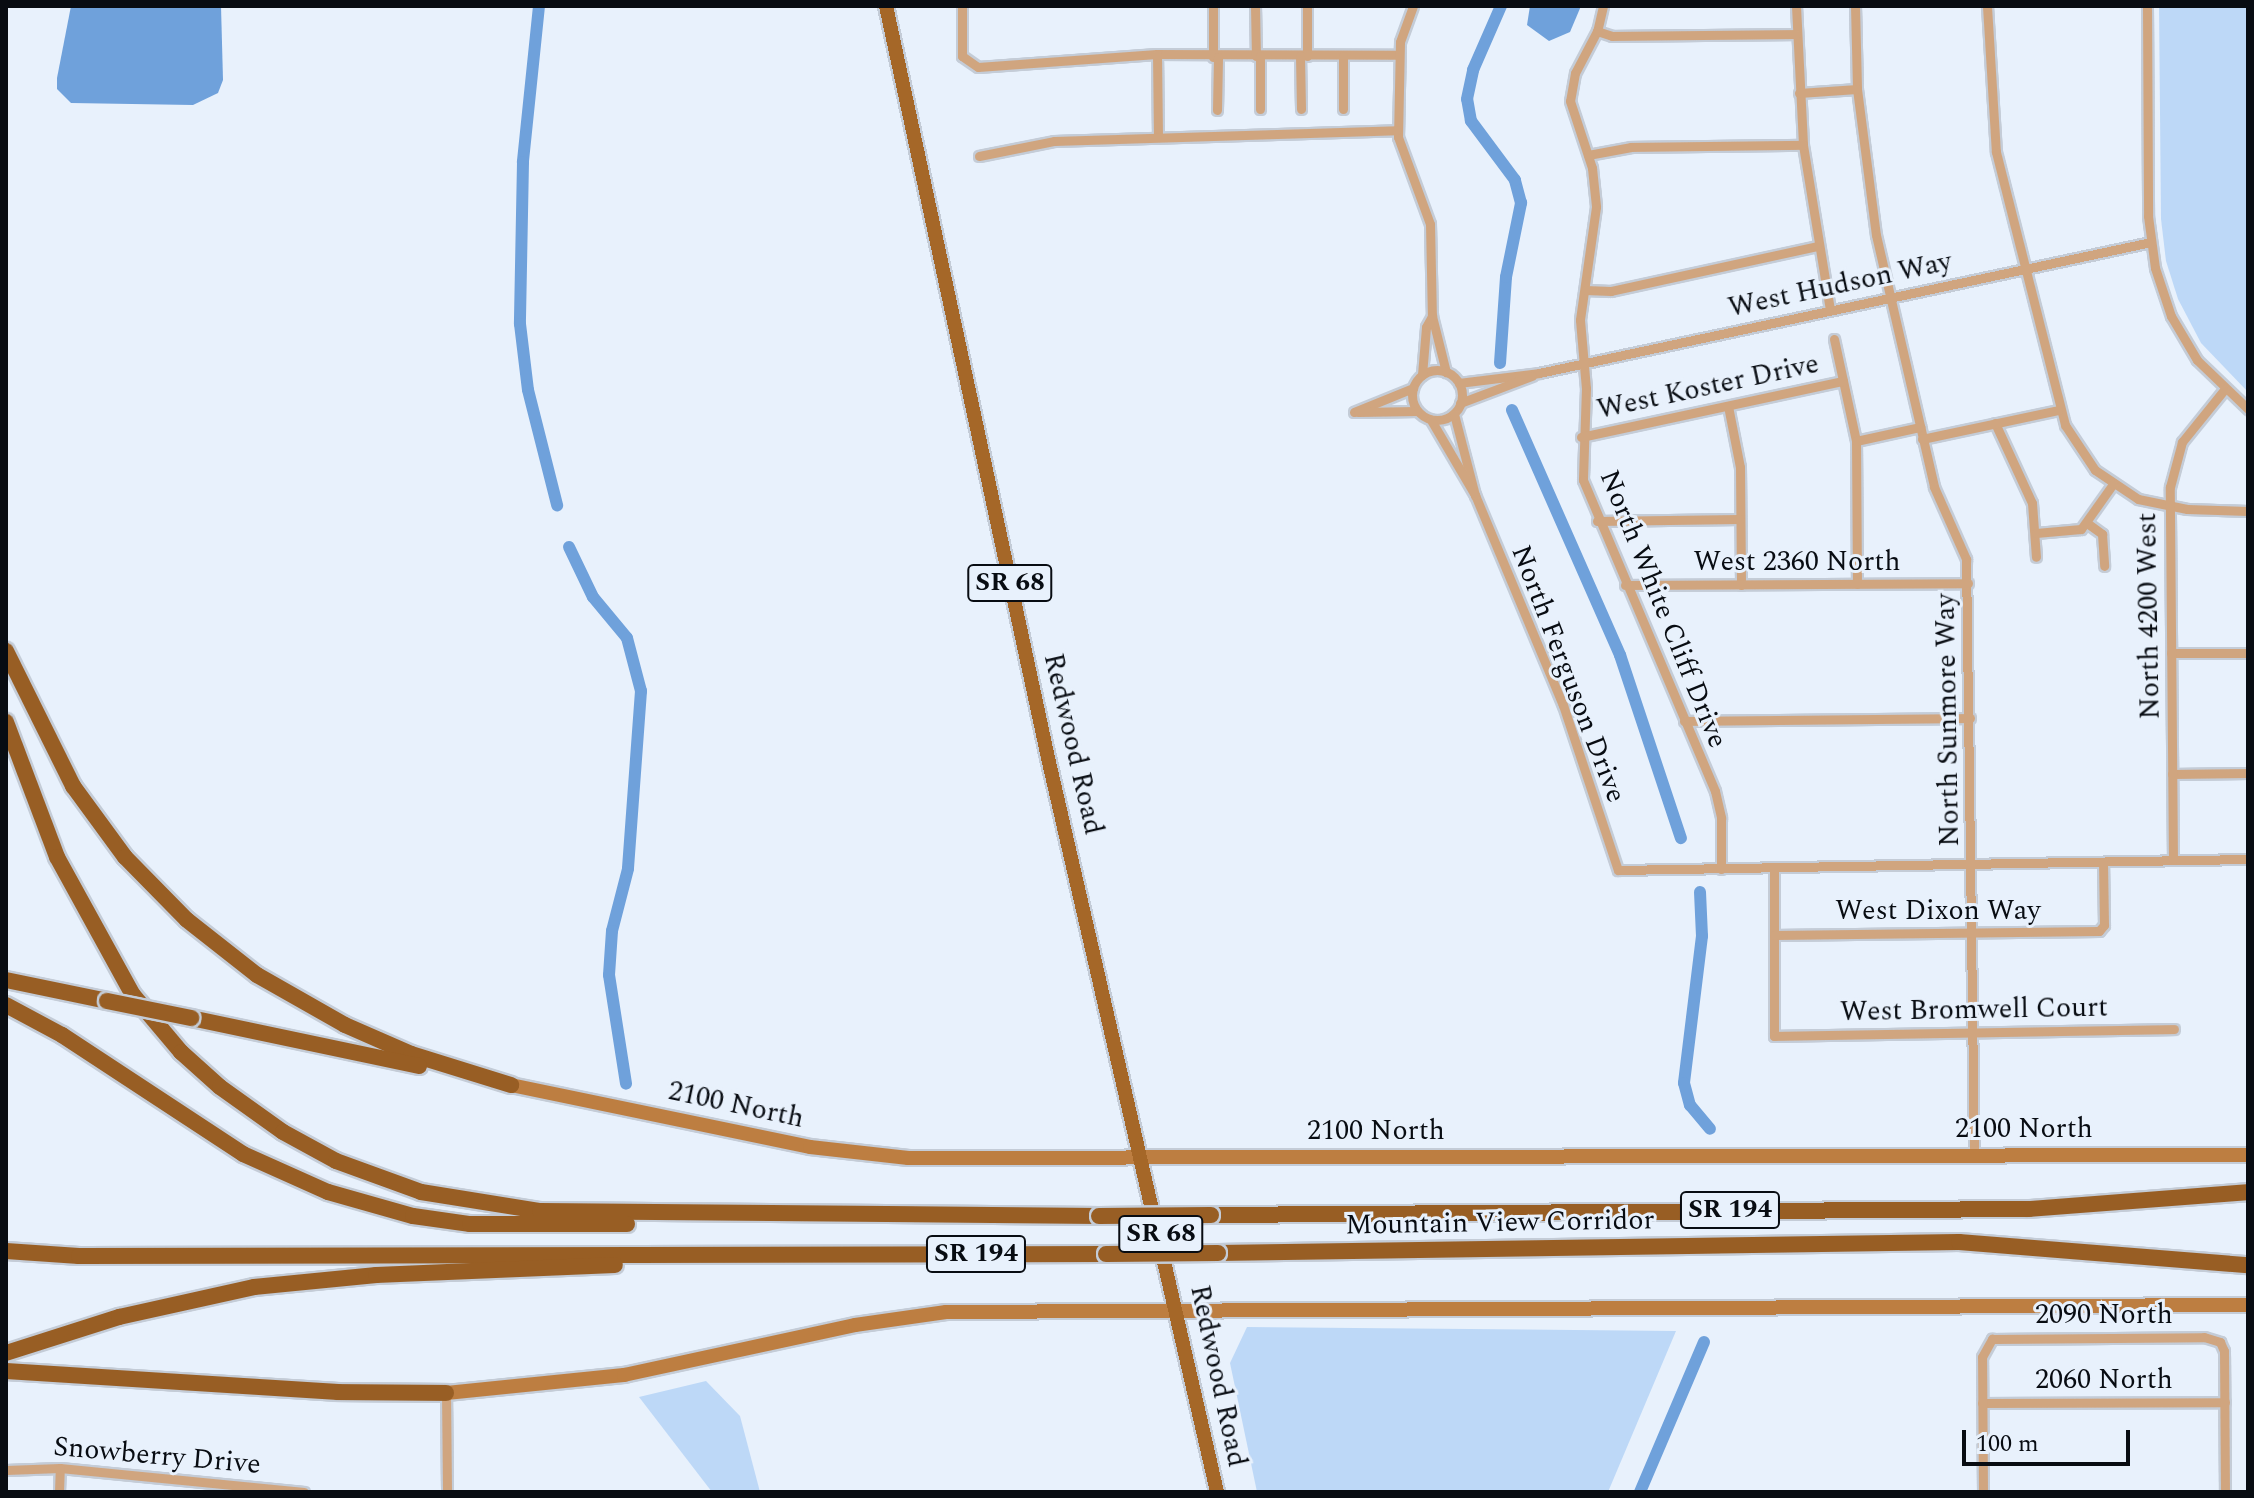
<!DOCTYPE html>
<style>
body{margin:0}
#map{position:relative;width:2254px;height:1498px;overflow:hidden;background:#e8f1fc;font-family:Spectral,serif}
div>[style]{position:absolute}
.green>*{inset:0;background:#bdd8f7}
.water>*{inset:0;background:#6fa1db}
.canal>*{height:12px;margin:-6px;padding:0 6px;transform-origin:6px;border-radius:6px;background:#6fa1db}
.roads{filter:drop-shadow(2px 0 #c4ccd7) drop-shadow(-2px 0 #c4ccd7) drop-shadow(0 2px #c4ccd7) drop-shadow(0 -2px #c4ccd7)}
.minor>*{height:9px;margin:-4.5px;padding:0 4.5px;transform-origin:4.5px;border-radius:4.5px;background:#d0a57f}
.minor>.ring{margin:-4.5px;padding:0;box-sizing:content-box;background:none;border:9px solid #d0a57f;border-radius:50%}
.secondary>*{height:14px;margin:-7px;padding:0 7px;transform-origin:7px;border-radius:7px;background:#bd7e41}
.primary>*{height:14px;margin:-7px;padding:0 7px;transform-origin:7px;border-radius:7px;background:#a56728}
.trunk>*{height:16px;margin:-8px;padding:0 8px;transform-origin:8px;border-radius:8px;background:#985e24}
.bridges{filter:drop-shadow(2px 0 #c4ccd7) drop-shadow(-2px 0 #c4ccd7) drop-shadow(0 2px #c4ccd7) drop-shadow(0 -2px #c4ccd7)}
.trunk-bridge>*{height:16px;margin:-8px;padding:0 8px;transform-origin:8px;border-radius:8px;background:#985e24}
span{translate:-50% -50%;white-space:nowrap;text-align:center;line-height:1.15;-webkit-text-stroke:6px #e8f1fc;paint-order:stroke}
.shield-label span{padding:2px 6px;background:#e8f1fc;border:2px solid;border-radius:6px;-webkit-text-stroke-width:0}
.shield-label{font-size:26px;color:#080c12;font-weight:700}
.street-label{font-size:28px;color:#080c12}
.frame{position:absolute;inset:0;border:8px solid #080c12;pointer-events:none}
.scale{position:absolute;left:1962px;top:1430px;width:168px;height:36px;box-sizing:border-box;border:4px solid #080c12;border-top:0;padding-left:10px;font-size:24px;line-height:28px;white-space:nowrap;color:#080c12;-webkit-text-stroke:6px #e8f1fc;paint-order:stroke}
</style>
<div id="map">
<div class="green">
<i style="clip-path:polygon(2159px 6px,2248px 6px,2248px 392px,2201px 343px,2178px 299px,2166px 261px,2161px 219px)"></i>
<i style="clip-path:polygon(1247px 1327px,1676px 1331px,1608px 1492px,1257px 1492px,1230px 1363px)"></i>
<i style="clip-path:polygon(706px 1381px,740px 1416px,760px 1492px,712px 1492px,639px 1397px)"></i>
</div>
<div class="water">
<i style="clip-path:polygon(71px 6px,221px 6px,223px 80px,218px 93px,193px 105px,71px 103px,57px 89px,57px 78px)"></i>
<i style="clip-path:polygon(1530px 6px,1581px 6px,1570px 32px,1549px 41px,1527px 25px)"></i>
</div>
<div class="canal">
<i style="left:539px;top:6px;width:157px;rotate:95.9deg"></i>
<i style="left:523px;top:162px;width:162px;rotate:91.1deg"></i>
<i style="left:520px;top:324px;width:66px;rotate:83.1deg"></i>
<i style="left:528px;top:390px;width:119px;rotate:75.8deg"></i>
<i style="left:1500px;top:363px;width:86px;rotate:-86deg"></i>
<i style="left:1506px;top:277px;width:76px;rotate:-78.5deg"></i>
<i style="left:1521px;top:203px;width:24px;rotate:-105deg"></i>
<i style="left:1515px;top:180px;width:74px;rotate:-126.7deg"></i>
<i style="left:1471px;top:121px;width:22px;rotate:-100deg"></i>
<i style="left:1467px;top:99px;width:30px;rotate:-78deg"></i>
<i style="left:1473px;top:70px;width:70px;rotate:-66.4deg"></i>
<i style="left:1512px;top:410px;width:268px;rotate:66.2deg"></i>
<i style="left:1620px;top:655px;width:193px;rotate:71.6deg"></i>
<i style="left:569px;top:547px;width:55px;rotate:64.4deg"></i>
<i style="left:593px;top:597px;width:53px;rotate:50.3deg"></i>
<i style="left:627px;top:638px;width:55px;rotate:75.2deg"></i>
<i style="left:641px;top:691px;width:178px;rotate:94.2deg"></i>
<i style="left:628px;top:869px;width:64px;rotate:104.5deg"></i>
<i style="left:612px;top:931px;width:44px;rotate:93.9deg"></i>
<i style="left:609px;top:975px;width:110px;rotate:81.1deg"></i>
<i style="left:1700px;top:892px;width:44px;rotate:87.4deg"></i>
<i style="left:1702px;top:936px;width:148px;rotate:97deg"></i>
<i style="left:1684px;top:1083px;width:23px;rotate:75deg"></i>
<i style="left:1690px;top:1105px;width:31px;rotate:50deg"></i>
<i style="left:1640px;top:1492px;width:163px;rotate:-66.9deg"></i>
</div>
<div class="roads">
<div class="minor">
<i style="left:962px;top:6px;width:50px;rotate:90deg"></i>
<i style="left:962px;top:56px;width:19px;rotate:35deg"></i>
<i style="left:978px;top:67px;width:179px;rotate:-4.2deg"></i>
<i style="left:1157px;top:54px;width:241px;rotate:0.2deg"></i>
<i style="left:1213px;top:6px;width:51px;rotate:90deg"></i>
<i style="left:1255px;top:6px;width:50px;rotate:88.9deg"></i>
<i style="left:1307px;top:6px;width:50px;rotate:90deg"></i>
<i style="left:1413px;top:6px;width:38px;rotate:110deg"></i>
<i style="left:1400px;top:42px;width:95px;rotate:91.2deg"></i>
<i style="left:1398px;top:137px;width:93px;rotate:69.8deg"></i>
<i style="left:1430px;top:224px;width:92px;rotate:88.8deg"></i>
<i style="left:1432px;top:316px;width:58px;rotate:76deg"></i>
<i style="left:1603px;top:6px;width:26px;rotate:103deg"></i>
<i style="left:1597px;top:31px;width:47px;rotate:117.6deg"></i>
<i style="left:1575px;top:73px;width:28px;rotate:100deg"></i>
<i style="left:1570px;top:101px;width:71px;rotate:71.8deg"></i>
<i style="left:1592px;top:168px;width:39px;rotate:84deg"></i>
<i style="left:1596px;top:207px;width:114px;rotate:98.1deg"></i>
<i style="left:1580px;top:320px;width:68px;rotate:85deg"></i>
<i style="left:1586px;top:388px;width:92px;rotate:91.9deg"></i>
<i style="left:1583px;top:480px;width:338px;rotate:67deg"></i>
<i style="left:1715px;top:791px;width:28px;rotate:77deg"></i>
<i style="left:1721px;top:818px;width:51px;rotate:90deg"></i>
<i style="left:1796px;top:6px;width:139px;rotate:87.1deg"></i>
<i style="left:1803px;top:145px;width:166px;rotate:80.7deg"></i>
<i style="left:1855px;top:6px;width:83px;rotate:88.6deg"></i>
<i style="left:1857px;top:89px;width:147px;rotate:82.6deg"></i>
<i style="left:1876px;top:235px;width:259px;rotate:77deg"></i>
<i style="left:1934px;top:487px;width:79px;rotate:66deg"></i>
<i style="left:1966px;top:559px;width:596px;rotate:89.23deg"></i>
<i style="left:1987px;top:6px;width:146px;rotate:86.5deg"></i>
<i style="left:1996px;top:152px;width:282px;rotate:75.8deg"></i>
<i style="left:2065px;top:425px;width:54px;rotate:56.3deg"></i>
<i style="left:2095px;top:470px;width:52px;rotate:34deg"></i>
<i style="left:2138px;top:499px;width:50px;rotate:11.5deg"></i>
<i style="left:2187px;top:509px;width:61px;rotate:1.9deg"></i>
<i style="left:2147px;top:6px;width:210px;rotate:89.7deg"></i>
<i style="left:2148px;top:216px;width:52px;rotate:82.3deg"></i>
<i style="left:2155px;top:268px;width:51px;rotate:71.6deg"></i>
<i style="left:2171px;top:316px;width:51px;rotate:59.4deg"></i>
<i style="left:2197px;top:360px;width:71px;rotate:43.9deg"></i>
<i style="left:1597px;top:31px;width:16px;rotate:18deg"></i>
<i style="left:1612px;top:36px;width:184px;rotate:-0.6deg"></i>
<i style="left:1157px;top:54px;width:82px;rotate:89.3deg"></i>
<i style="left:1300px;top:56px;width:53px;rotate:88.9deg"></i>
<i style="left:1343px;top:56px;width:53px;rotate:90deg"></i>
<i style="left:1799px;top:93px;width:58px;rotate:-3.9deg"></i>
<i style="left:1260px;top:109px;width:53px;rotate:-90deg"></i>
<i style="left:1217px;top:110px;width:53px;rotate:-88.9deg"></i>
<i style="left:1588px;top:155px;width:44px;rotate:-10.5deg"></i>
<i style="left:1631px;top:147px;width:172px;rotate:-0.7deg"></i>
<i style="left:979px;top:156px;width:76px;rotate:-11.3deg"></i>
<i style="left:1054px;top:141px;width:343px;rotate:-1.8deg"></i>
<i style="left:1585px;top:290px;width:26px;rotate:2deg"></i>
<i style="left:1611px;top:291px;width:211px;rotate:-12.3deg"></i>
<i style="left:1834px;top:339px;width:104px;rotate:77.8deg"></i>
<i style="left:1856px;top:441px;width:143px;rotate:89.6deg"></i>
<i class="ring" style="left:1412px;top:370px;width:41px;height:41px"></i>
<i style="left:1422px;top:375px;width:48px;rotate:-85.2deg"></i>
<i style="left:1426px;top:327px;width:13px;rotate:-61deg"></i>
<i style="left:1459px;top:383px;width:81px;rotate:-7.1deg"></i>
<i style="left:1539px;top:373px;width:626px;rotate:-12.08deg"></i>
<i style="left:1460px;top:403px;width:77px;rotate:-20.6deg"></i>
<i style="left:1728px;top:406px;width:62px;rotate:78.9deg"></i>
<i style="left:1740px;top:467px;width:118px;rotate:89.5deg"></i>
<i style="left:1354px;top:412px;width:64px;rotate:-22.1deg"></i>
<i style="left:1358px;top:412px;width:59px;rotate:-1deg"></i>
<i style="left:1454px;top:414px;width:84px;rotate:75.5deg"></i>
<i style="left:1475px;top:495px;width:228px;rotate:67.3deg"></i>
<i style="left:1563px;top:705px;width:174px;rotate:71.6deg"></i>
<i style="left:1618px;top:870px;width:630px;rotate:-1deg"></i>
<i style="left:1431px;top:420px;width:87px;rotate:59.6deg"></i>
<i style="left:1995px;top:423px;width:88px;rotate:65.2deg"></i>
<i style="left:2032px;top:503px;width:54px;rotate:85.8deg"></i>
<i style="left:1581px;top:437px;width:268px;rotate:-12.1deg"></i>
<i style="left:1922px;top:439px;width:139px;rotate:-12deg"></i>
<i style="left:1856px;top:441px;width:66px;rotate:-12.3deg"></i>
<i style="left:1597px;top:521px;width:143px;rotate:-0.8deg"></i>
<i style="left:2087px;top:523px;width:19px;rotate:36deg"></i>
<i style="left:2102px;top:534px;width:32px;rotate:86deg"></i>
<i style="left:2036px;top:533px;width:45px;rotate:-5.1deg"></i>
<i style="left:2081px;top:529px;width:55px;rotate:-54.6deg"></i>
<i style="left:1625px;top:585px;width:343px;rotate:-0.3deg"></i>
<i style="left:2171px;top:653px;width:77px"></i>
<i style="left:1684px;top:721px;width:286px;rotate:-0.6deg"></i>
<i style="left:2172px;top:774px;width:76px;rotate:-0.8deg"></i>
<i style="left:2173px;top:859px;width:372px;rotate:-90.5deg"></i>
<i style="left:2170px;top:487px;width:47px;rotate:-75.1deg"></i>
<i style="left:2182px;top:442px;width:67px;rotate:-51.1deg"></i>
<i style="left:1774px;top:869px;width:167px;rotate:90deg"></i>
<i style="left:1774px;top:1036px;width:400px;rotate:-1deg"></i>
<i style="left:1774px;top:935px;width:325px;rotate:-0.7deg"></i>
<i style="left:2099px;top:931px;width:8px;rotate:-50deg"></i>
<i style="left:2104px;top:925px;width:63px;rotate:-90.9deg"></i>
<i style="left:446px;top:1393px;width:99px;rotate:89.4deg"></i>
<i style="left:1982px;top:1403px;width:243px;rotate:-0.2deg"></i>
<i style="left:6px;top:1470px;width:54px;rotate:-2.1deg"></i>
<i style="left:60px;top:1468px;width:245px;rotate:5.6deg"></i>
<i style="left:59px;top:1492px;width:24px;rotate:-88deg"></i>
<i style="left:1983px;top:1492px;width:135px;rotate:-90.4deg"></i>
<i style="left:1982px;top:1357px;width:21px;rotate:-61deg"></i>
<i style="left:1992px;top:1339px;width:212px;rotate:-0.5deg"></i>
<i style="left:2204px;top:1337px;width:17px;rotate:17deg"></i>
<i style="left:2220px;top:1342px;width:10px;rotate:66deg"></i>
<i style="left:2224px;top:1351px;width:141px;rotate:89.6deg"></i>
</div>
<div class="secondary">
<i style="left:511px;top:1085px;width:305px;rotate:11.7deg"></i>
<i style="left:810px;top:1147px;width:99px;rotate:6.4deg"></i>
<i style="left:908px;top:1158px;width:1340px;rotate:-0.13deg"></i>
<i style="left:446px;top:1393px;width:179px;rotate:-5.8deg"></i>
<i style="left:624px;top:1375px;width:236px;rotate:-12.2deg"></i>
<i style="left:855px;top:1325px;width:92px;rotate:-8.1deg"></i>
<i style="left:946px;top:1312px;width:1302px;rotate:-0.31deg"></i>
</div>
<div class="primary">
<i style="left:886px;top:6px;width:769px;rotate:77.84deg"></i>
<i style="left:1048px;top:758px;width:753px;rotate:77.03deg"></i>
</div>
<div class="trunk">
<i style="left:6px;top:651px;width:151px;rotate:63.6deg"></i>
<i style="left:73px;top:786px;width:88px;rotate:53.8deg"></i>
<i style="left:125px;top:857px;width:88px;rotate:45.5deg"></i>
<i style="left:187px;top:920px;width:89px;rotate:38.2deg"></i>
<i style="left:257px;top:975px;width:101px;rotate:29.6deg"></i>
<i style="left:345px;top:1025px;width:72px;rotate:23.7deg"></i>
<i style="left:411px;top:1054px;width:105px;rotate:17.2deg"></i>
<i style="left:6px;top:722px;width:144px;rotate:69.3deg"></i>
<i style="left:57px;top:857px;width:158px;rotate:61.2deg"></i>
<i style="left:133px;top:995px;width:75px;rotate:49.9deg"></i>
<i style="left:181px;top:1052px;width:52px;rotate:41.9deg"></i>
<i style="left:220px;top:1087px;width:77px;rotate:35.5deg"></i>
<i style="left:283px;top:1132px;width:60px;rotate:28.7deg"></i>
<i style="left:336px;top:1161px;width:90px;rotate:20deg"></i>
<i style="left:421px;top:1192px;width:121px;rotate:9.1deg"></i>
<i style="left:540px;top:1211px;width:559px;rotate:0.51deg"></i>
<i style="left:6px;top:980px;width:103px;rotate:11.7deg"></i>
<i style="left:6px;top:1005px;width:64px;rotate:28.2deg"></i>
<i style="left:62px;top:1035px;width:217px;rotate:33.3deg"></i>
<i style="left:243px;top:1154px;width:93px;rotate:24.1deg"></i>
<i style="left:328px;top:1192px;width:88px;rotate:15.8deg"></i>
<i style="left:413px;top:1216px;width:58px;rotate:8deg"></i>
<i style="left:470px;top:1224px;width:157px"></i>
<i style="left:191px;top:1018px;width:233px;rotate:11.9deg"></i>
<i style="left:1211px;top:1215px;width:818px;rotate:-0.42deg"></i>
<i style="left:2029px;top:1209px;width:220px;rotate:-4.4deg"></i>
<i style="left:6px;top:1251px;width:73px;rotate:3.9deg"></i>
<i style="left:79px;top:1256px;width:1027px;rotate:-0.11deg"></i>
<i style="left:1218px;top:1253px;width:741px;rotate:-0.85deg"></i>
<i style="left:1959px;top:1242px;width:290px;rotate:4.6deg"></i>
<i style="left:6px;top:1353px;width:119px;rotate:-17.7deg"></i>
<i style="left:119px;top:1317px;width:138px;rotate:-12.5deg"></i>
<i style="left:254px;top:1287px;width:123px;rotate:-5.6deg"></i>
<i style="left:376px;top:1275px;width:239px;rotate:-2.4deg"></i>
<i style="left:6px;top:1371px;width:333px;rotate:3.6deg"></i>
<i style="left:338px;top:1392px;width:108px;rotate:0.5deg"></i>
</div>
</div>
<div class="bridges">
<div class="trunk-bridge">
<i style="left:107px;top:1001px;width:86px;rotate:11.4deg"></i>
<i style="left:1099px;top:1216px;width:112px;rotate:-0.5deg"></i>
<i style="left:1106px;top:1254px;width:112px;rotate:-0.5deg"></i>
</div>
</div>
<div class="shield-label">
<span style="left:1010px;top:583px">SR 68</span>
<span style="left:1730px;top:1210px">SR 194</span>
<span style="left:1161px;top:1234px">SR 68</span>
<span style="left:976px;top:1254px">SR 194</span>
</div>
<div class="street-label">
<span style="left:1840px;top:285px;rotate:-12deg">West Hudson Way</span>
<span style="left:1708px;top:387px;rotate:-12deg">West Koster Drive</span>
<span style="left:1797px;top:562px">West 2360 North</span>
<span style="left:1663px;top:609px;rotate:68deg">North White Cliff Drive</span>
<span style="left:2149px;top:616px;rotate:-91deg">North 4200 West</span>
<span style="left:1568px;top:674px;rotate:69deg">North Ferguson Drive</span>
<span style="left:1948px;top:720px;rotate:-91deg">North Sunmore Way</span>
<span style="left:1073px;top:744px;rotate:77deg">Redwood Road</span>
<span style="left:1938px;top:911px">West Dixon Way</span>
<span style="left:1974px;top:1010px;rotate:-1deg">West Bromwell Court</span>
<span style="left:736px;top:1105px;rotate:12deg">2100 North</span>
<span style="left:2024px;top:1129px">2100 North</span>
<span style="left:1376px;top:1131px">2100 North</span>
<span style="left:1500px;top:1223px;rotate:-1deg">Mountain View Corridor</span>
<span style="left:2104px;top:1315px">2090 North</span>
<span style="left:1218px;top:1376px;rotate:78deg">Redwood Road</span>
<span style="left:2104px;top:1380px">2060 North</span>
<span style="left:157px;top:1456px;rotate:5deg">Snowberry Drive</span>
</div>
<div class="frame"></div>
<div class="scale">100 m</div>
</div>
